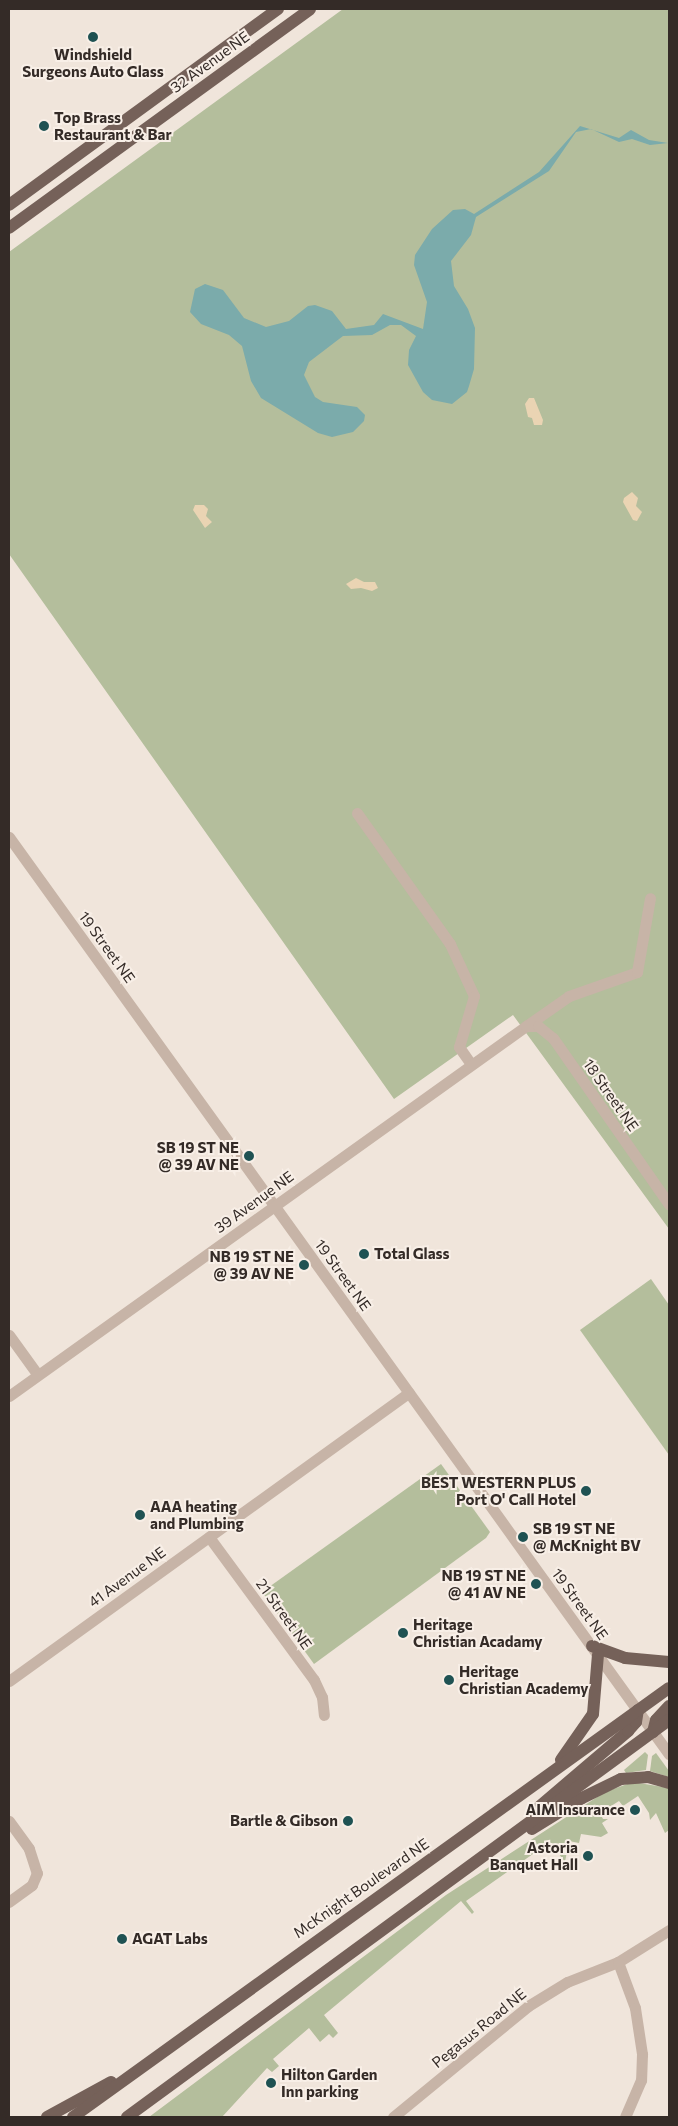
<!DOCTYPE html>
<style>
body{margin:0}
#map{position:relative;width:678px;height:2126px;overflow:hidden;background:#f0e5db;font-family:Commissioner,sans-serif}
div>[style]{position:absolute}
.green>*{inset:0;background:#b4be9c}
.sand>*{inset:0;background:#ead4b3}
.water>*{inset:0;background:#7babab}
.minor>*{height:11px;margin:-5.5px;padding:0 5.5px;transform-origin:5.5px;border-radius:5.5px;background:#c7b4a7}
.major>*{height:12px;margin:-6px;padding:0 6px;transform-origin:6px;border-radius:6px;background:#756159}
.dots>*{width:14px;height:14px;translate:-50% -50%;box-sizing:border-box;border:2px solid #f8efe7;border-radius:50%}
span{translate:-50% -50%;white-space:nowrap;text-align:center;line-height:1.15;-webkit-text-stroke:4px #f8efe7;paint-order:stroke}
.poi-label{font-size:15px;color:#342b27;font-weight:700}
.left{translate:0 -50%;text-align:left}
.right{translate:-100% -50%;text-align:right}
.street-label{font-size:15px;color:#342b27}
.frame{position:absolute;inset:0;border:10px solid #342b27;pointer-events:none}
</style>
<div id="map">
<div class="green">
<i style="clip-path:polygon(343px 9px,669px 9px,669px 1229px,513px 1015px,394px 1099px,9px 554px,9px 252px)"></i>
<i style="clip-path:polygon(651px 1279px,669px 1305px,669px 1455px,580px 1330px)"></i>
<i style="clip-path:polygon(441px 1464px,490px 1532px,486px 1538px,314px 1664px,262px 1592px)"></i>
<i style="clip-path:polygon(645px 1752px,648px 1755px,646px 1770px,626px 1773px,624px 1770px)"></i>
<i style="clip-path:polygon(656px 1753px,669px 1771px,669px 1777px,650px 1771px,652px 1756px)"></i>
<i style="clip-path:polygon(633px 1782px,669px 1788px,669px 1830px,665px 1833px,656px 1813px,650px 1820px,649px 1813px,638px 1796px,623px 1806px,619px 1801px,600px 1813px,603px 1819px,608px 1819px,602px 1823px,608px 1833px,601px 1837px,581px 1834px,579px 1843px,569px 1841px,565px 1862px,550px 1842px,466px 1901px,474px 1912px,472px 1914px,461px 1901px,324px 2015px,338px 2033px,333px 2038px,329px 2034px,320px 2042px,309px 2028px,273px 2059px,279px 2066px,272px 2072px,267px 2068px,222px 2117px,149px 2117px,446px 1895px,605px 1792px)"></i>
</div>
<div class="sand">
<i style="clip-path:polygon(529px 398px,534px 398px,543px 420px,542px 425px,534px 425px,532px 418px,528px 417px,525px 404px)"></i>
<i style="clip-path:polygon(632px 492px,638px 498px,636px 506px,642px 512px,637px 521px,633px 520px,623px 502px,624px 498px)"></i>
<i style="clip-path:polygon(195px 505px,204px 505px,208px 509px,206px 516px,212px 522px,205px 528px,193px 510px)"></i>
<i style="clip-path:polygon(356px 578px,364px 582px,375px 582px,378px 588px,372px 591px,361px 588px,351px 589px,346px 584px)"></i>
</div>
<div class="water">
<i style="clip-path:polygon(580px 126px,619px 138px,631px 130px,649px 140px,668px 143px,650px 145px,632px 139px,619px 142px,591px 129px,576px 132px,549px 171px,476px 217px,471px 235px,451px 261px,454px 286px,468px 309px,475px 328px,474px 369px,469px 386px,467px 392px,452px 404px,432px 400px,423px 392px,408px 365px,409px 350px,416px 336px,401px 325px,390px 325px,372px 335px,343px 336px,309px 362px,304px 375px,315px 397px,323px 402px,357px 407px,365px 415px,364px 421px,353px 432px,332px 437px,318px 433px,261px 398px,251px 381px,242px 346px,229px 335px,201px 324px,190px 312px,195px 289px,205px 284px,223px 290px,244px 318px,266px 327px,289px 321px,308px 306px,315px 305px,332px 311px,346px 329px,374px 325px,383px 314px,423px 329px,427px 302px,414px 265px,415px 255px,432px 229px,453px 210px,465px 209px,474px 214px,539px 172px)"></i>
</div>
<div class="minor">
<i style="left:357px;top:813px;width:161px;rotate:54.6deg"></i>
<i style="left:450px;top:944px;width:57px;rotate:65.2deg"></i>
<i style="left:474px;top:996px;width:53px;rotate:106.4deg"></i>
<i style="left:459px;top:1047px;width:21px;rotate:55deg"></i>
<i style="left:9px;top:837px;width:1130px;rotate:54.26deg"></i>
<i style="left:526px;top:1026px;width:52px;rotate:-34.9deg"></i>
<i style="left:569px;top:996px;width:72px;rotate:-19.4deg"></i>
<i style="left:637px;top:972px;width:75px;rotate:-80deg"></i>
<i style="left:9px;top:1335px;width:49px;rotate:54.1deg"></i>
<i style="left:9px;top:1396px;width:636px;rotate:-35.59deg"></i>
<i style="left:526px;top:1026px;width:12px"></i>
<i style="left:538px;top:1026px;width:19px;rotate:39deg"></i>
<i style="left:553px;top:1038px;width:203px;rotate:55.1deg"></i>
<i style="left:209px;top:1537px;width:177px;rotate:53.7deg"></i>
<i style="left:314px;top:1680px;width:19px;rotate:65deg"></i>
<i style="left:322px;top:1697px;width:18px;rotate:84deg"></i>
<i style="left:9px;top:1681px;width:493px;rotate:-35.8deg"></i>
<i style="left:9px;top:1821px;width:34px;rotate:54deg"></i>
<i style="left:29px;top:1849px;width:25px;rotate:72deg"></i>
<i style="left:37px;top:1873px;width:13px;rotate:113deg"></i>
<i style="left:32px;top:1885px;width:29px;rotate:144deg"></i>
<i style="left:618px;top:1962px;width:49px;rotate:69.7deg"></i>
<i style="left:635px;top:2008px;width:47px;rotate:81.3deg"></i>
<i style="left:642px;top:2054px;width:26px;rotate:92deg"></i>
<i style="left:641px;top:2080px;width:40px;rotate:113.4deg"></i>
<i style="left:393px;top:2117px;width:175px;rotate:-39.4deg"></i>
<i style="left:528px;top:2006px;width:46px;rotate:-31.6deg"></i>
<i style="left:567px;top:1982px;width:55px;rotate:-21.4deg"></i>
<i style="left:618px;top:1962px;width:60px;rotate:-32.1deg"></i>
</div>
<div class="major">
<i style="left:9px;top:205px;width:333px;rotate:-36.1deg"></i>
<i style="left:9px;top:228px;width:372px;rotate:-36deg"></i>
<i style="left:592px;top:1646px;width:35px;rotate:20deg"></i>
<i style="left:625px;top:1658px;width:44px;rotate:5.2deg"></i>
<i style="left:653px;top:1732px;width:12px;rotate:-76deg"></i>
<i style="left:656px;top:1720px;width:19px;rotate:-47deg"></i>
<i style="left:561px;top:1760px;width:56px;rotate:-55.2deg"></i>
<i style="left:593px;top:1714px;width:59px;rotate:-85.2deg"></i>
<i style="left:540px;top:1806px;width:116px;rotate:-40.4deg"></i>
<i style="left:628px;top:1731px;width:12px;rotate:-48deg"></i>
<i style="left:636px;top:1722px;width:12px;rotate:-81deg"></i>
<i style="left:532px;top:1829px;width:59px;rotate:-31.8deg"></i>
<i style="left:582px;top:1798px;width:43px;rotate:-26deg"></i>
<i style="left:621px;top:1779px;width:27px;rotate:-4deg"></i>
<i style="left:648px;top:1777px;width:22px;rotate:16deg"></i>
<i style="left:47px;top:2117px;width:73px;rotate:-28.7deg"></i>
<i style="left:73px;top:2117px;width:734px;rotate:-35.75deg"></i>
<i style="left:127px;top:2117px;width:672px;rotate:-36.22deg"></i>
</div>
<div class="dots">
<i style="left:93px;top:37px;background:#1f5253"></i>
<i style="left:44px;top:126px;background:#1f5253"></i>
<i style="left:249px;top:1156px;background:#1f5253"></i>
<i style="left:364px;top:1254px;background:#1f5253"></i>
<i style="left:304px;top:1265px;background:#1f5253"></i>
<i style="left:586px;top:1491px;background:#1f5253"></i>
<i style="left:140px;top:1515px;background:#1f5253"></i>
<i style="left:523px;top:1537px;background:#1f5253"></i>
<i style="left:536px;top:1584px;background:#1f5253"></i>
<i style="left:403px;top:1633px;background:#1f5253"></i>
<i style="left:449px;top:1680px;background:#1f5253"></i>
<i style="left:635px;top:1810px;background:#1f5253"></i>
<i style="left:348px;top:1821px;background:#1f5253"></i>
<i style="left:588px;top:1856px;background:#1f5253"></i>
<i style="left:122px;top:1939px;background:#1f5253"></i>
<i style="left:271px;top:2083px;background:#1f5253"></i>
</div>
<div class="poi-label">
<span style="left:93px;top:63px">Windshield<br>Surgeons Auto Glass</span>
<span class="left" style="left:54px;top:126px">Top Brass<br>Restaurant &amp; Bar</span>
<span class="right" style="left:239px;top:1156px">SB 19 ST NE<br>@ 39 AV NE</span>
<span class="left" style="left:374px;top:1254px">Total Glass</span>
<span class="right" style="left:294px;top:1265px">NB 19 ST NE<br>@ 39 AV NE</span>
<span class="right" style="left:576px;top:1491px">BEST WESTERN PLUS<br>Port O' Call Hotel</span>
<span class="left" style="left:150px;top:1515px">AAA heating<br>and Plumbing</span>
<span class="left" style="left:533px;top:1537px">SB 19 ST NE<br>@ McKnight BV</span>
<span class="right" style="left:526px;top:1584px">NB 19 ST NE<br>@ 41 AV NE</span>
<span class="left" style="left:413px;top:1633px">Heritage<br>Christian Acadamy</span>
<span class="left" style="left:459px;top:1680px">Heritage<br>Christian Academy</span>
<span class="right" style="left:625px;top:1810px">AIM Insurance</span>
<span class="right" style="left:338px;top:1821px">Bartle &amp; Gibson</span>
<span class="right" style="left:578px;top:1856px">Astoria<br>Banquet Hall</span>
<span class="left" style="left:132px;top:1939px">AGAT Labs</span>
<span class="left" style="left:281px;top:2083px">Hilton Garden<br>Inn parking</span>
</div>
<div class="street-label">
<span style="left:210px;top:62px;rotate:-36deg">32 Avenue NE</span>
<span style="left:107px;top:947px;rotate:54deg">19 Street NE</span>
<span style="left:611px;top:1095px;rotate:55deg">18 Street NE</span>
<span style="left:254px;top:1202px;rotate:-36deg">39 Avenue NE</span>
<span style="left:343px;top:1275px;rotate:54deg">19 Street NE</span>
<span style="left:127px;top:1577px;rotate:-36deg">41 Avenue NE</span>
<span style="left:580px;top:1604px;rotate:54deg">19 Street NE</span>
<span style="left:284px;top:1614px;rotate:54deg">21 Street NE</span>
<span style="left:361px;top:1888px;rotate:-35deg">McKnight Boulevard NE</span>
<span style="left:479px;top:2028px;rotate:-39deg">Pegasus Road NE</span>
</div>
<div class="frame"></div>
</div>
